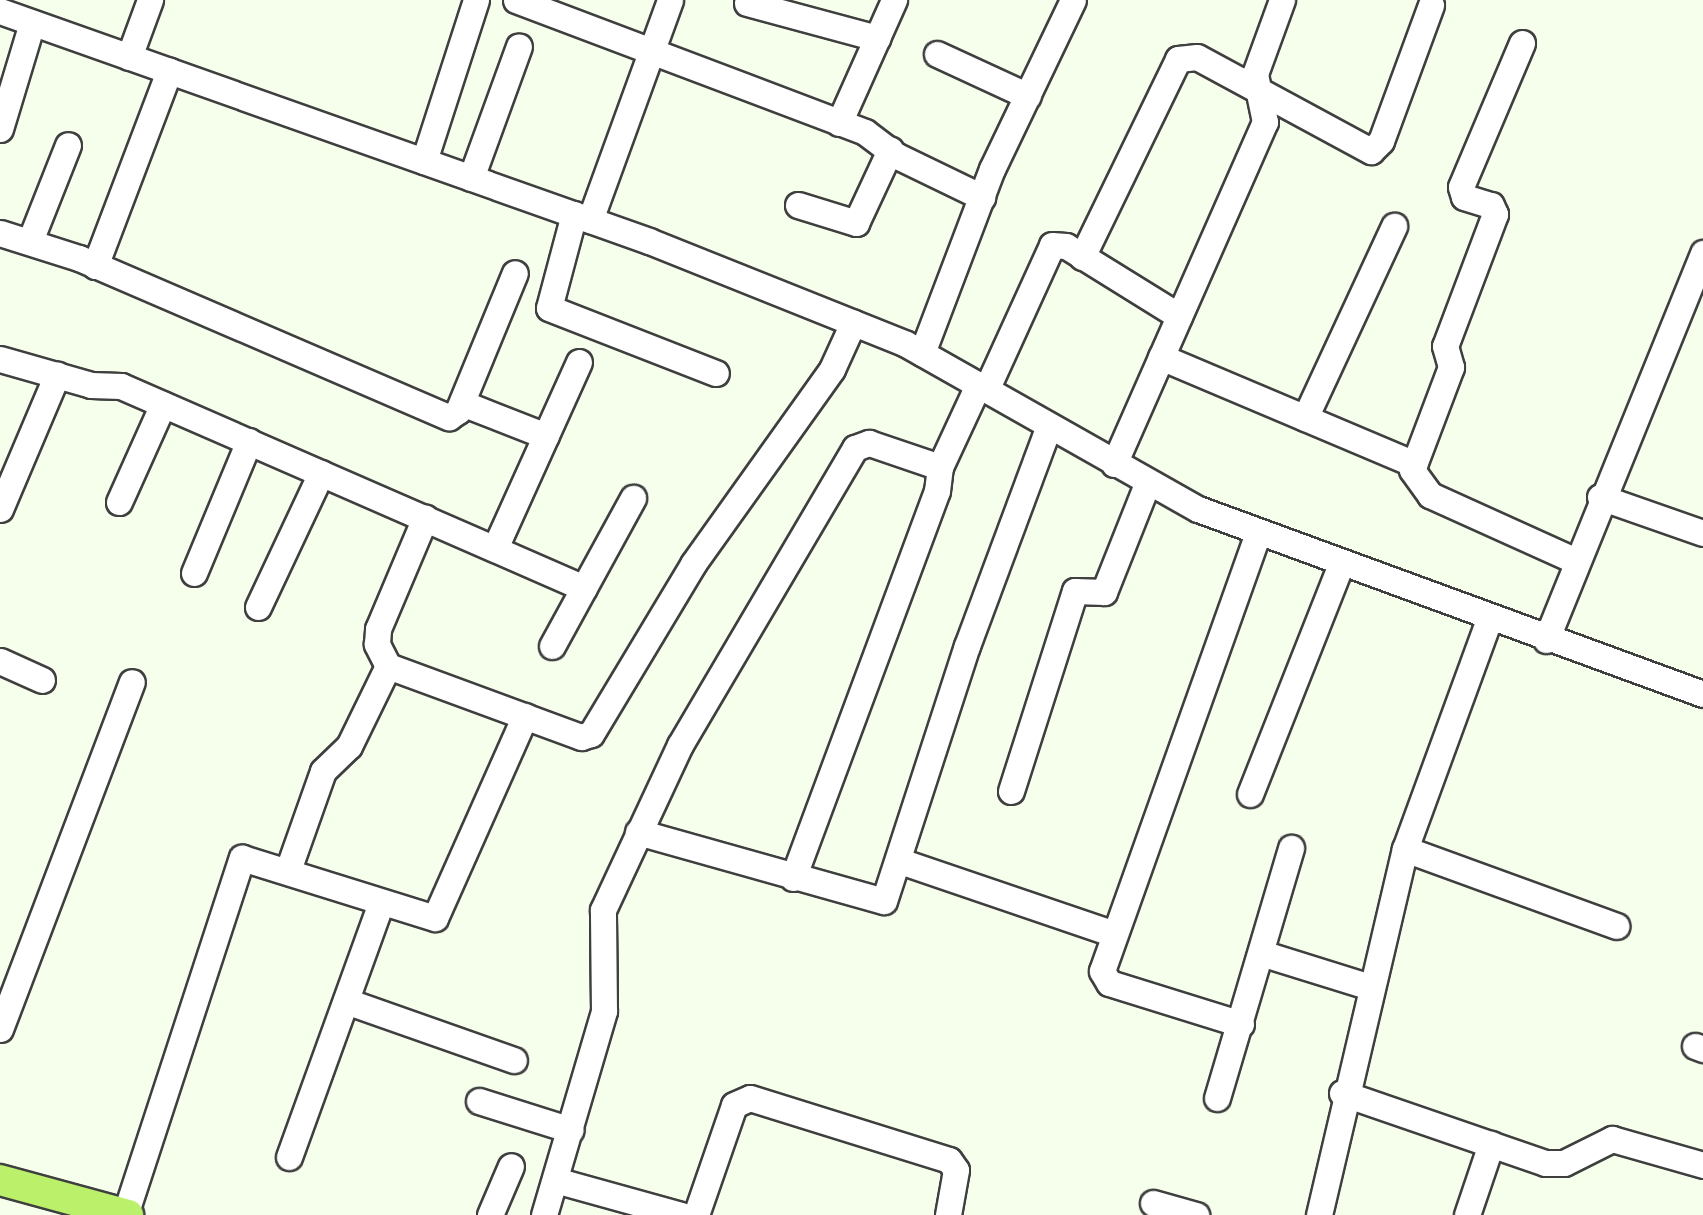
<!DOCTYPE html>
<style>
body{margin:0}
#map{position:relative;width:1703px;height:1215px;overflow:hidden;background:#f6feec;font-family:Spectral,serif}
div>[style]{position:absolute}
.roads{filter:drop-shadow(2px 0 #3f3f3f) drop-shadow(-2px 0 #3f3f3f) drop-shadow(0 2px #3f3f3f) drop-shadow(0 -2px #3f3f3f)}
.minor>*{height:25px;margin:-12.5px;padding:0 12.5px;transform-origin:12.5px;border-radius:12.5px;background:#fff}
.major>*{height:30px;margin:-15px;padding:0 15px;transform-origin:15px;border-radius:15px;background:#baf06a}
span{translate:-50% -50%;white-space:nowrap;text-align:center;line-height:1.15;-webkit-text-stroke:10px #fff;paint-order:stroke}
</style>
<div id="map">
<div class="roads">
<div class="minor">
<i style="left:516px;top:0;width:373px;rotate:20.7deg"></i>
<i style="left:865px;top:132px;width:38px;rotate:37deg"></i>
<i style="left:895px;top:155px;width:97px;rotate:25.8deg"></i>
<i style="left:747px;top:3px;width:135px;rotate:15.1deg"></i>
<i style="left:0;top:11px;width:689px;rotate:19.51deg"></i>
<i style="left:649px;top:241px;width:277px;rotate:21.8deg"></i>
<i style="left:906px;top:344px;width:335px;rotate:29.5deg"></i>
<i style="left:1198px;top:509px;width:538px;rotate:20.12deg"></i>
<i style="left:1522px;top:43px;width:156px;rotate:113deg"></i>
<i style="left:1461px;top:187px;width:10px;rotate:73deg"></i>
<i style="left:1464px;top:197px;width:28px;rotate:17deg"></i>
<i style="left:1491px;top:205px;width:10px;rotate:66deg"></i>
<i style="left:1495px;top:214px;width:141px;rotate:110.7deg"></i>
<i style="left:1445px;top:346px;width:22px;rotate:74deg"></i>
<i style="left:1451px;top:367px;width:110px;rotate:110.7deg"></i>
<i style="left:1412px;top:470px;width:31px;rotate:54deg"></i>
<i style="left:1430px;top:495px;width:160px;rotate:24.3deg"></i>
<i style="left:937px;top:54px;width:100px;rotate:24.8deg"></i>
<i style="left:129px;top:57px;width:61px;rotate:-69.8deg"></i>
<i style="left:839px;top:123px;width:135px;rotate:-65.9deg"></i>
<i style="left:0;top:129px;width:111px;rotate:-73.2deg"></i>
<i style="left:424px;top:161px;width:169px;rotate:-72.1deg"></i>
<i style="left:471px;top:178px;width:140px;rotate:-70deg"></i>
<i style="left:798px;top:205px;width:61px;rotate:17.2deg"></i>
<i style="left:856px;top:223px;width:81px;rotate:-65deg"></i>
<i style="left:574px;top:214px;width:97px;rotate:104.9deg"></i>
<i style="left:549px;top:308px;width:179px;rotate:21.3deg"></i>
<i style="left:590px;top:220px;width:234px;rotate:-70deg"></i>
<i style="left:0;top:233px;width:83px;rotate:17.6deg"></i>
<i style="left:79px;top:258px;width:403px;rotate:23.3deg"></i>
<i style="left:449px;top:417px;width:11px;rotate:-34deg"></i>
<i style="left:458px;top:411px;width:149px;rotate:-67.6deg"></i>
<i style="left:30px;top:241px;width:103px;rotate:-68.4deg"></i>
<i style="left:1082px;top:257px;width:220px;rotate:-64.1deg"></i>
<i style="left:1178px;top:59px;width:19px;rotate:-6deg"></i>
<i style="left:1197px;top:57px;width:198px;rotate:28.4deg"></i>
<i style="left:1371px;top:151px;width:14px;rotate:-45deg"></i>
<i style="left:1381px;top:141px;width:145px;rotate:-69.8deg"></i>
<i style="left:95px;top:266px;width:209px;rotate:-69.2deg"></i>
<i style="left:922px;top:353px;width:197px;rotate:-69.2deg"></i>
<i style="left:992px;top:169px;width:187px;rotate:-64.4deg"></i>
<i style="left:1161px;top:357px;width:275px;rotate:22.9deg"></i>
<i style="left:0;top:359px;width:95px;rotate:15.9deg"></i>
<i style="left:91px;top:385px;width:30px;rotate:2deg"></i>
<i style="left:121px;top:386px;width:505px;rotate:23.57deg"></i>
<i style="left:986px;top:390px;width:159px;rotate:-65.5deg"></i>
<i style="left:1052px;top:245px;width:14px;rotate:4deg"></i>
<i style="left:1066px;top:246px;width:133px;rotate:31.8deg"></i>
<i style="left:462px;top:403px;width:90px;rotate:21.4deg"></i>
<i style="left:1305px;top:418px;width:212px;rotate:-65.1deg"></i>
<i style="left:1114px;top:464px;width:374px;rotate:-66.2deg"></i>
<i style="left:1265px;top:122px;width:49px;rotate:-101.8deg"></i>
<i style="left:1255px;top:74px;width:79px;rotate:-70deg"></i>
<i style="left:1600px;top:497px;width:109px;rotate:19.3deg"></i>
<i style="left:119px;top:502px;width:107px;rotate:-65.8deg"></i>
<i style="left:0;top:509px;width:146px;rotate:-67deg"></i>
<i style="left:495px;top:548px;width:204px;rotate:-65.7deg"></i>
<i style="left:194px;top:573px;width:143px;rotate:-67.4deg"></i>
<i style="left:258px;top:607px;width:148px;rotate:-64.8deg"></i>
<i style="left:1546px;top:640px;width:418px;rotate:-67.9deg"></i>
<i style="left:552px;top:646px;width:169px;rotate:-61.3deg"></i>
<i style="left:0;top:661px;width:46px;rotate:24.3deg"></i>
<i style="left:388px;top:666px;width:25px;rotate:-117deg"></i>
<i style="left:377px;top:644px;width:15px;rotate:-86deg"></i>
<i style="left:378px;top:629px;width:121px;rotate:-67.1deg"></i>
<i style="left:1011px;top:791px;width:210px;rotate:-72.3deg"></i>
<i style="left:1075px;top:591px;width:29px;rotate:2deg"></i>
<i style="left:1104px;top:592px;width:116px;rotate:-68.3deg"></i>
<i style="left:1250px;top:794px;width:247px;rotate:-68.4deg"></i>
<i style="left:638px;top:832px;width:255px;rotate:15.7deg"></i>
<i style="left:884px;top:901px;width:268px;rotate:-72deg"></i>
<i style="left:967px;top:646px;width:235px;rotate:-69.6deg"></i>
<i style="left:1405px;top:849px;width:225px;rotate:20deg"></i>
<i style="left:900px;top:861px;width:226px;rotate:18.8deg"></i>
<i style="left:288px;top:870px;width:105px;rotate:-70.5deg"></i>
<i style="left:323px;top:771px;width:36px;rotate:-44deg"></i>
<i style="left:349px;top:746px;width:89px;rotate:-64deg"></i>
<i style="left:388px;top:666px;width:206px;rotate:20.2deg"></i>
<i style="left:581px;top:737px;width:10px;rotate:-17deg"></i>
<i style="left:591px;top:734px;width:198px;rotate:-59deg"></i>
<i style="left:693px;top:564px;width:239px;rotate:-54.5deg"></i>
<i style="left:832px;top:369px;width:51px;rotate:-65.5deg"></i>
<i style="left:793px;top:878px;width:413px;rotate:-69.6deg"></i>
<i style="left:937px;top:491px;width:24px;rotate:-83deg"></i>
<i style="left:1261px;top:953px;width:114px;rotate:17.3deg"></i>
<i style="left:346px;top:1001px;width:178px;rotate:19.4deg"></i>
<i style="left:1241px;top:1024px;width:138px;rotate:-162.7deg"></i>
<i style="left:1109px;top:983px;width:14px;rotate:-120deg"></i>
<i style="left:1102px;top:971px;width:466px;rotate:-70.4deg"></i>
<i style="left:0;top:1029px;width:371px;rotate:-69.2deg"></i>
<i style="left:1695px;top:1046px;width:9px;rotate:21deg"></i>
<i style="left:1342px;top:1093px;width:215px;rotate:19deg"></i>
<i style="left:1545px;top:1163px;width:19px"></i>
<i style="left:1564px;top:1163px;width:54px;rotate:-26.6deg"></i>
<i style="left:1612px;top:1139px;width:95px;rotate:15.9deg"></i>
<i style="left:1217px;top:1098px;width:261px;rotate:-73.5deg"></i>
<i style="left:479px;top:1101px;width:96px;rotate:17.5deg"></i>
<i style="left:289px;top:1157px;width:270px;rotate:-70.1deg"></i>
<i style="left:555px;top:1180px;width:131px;rotate:15.5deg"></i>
<i style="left:1153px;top:1203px;width:45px;rotate:15.6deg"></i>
<i style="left:125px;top:1215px;width:376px;rotate:-71.9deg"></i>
<i style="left:242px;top:858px;width:202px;rotate:17.3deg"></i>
<i style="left:435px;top:918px;width:221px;rotate:-66deg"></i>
<i style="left:490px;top:1215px;width:53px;rotate:-66.8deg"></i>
<i style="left:544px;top:1215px;width:213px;rotate:-73.6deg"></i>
<i style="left:604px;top:1011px;width:101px;rotate:-90.6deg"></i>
<i style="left:603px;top:910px;width:182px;rotate:-65deg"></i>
<i style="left:680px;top:745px;width:345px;rotate:-59.5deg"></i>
<i style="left:855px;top:448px;width:15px;rotate:-20deg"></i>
<i style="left:869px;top:443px;width:75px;rotate:18.7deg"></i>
<i style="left:940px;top:467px;width:90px;rotate:-65.1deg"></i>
<i style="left:696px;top:1215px;width:116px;rotate:-70.9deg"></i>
<i style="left:734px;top:1105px;width:17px;rotate:-24deg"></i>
<i style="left:750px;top:1098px;width:208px;rotate:17.3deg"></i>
<i style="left:949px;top:1160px;width:12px;rotate:55deg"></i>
<i style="left:956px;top:1170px;width:46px;rotate:100.1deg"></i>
<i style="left:1319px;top:1215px;width:376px;rotate:-76.8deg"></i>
<i style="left:1405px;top:849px;width:244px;rotate:-69.9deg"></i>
<i style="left:1467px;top:1215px;width:75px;rotate:-71.3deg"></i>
</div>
<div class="major">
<i style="left:0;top:1180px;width:133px;rotate:15.3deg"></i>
</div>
</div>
</div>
